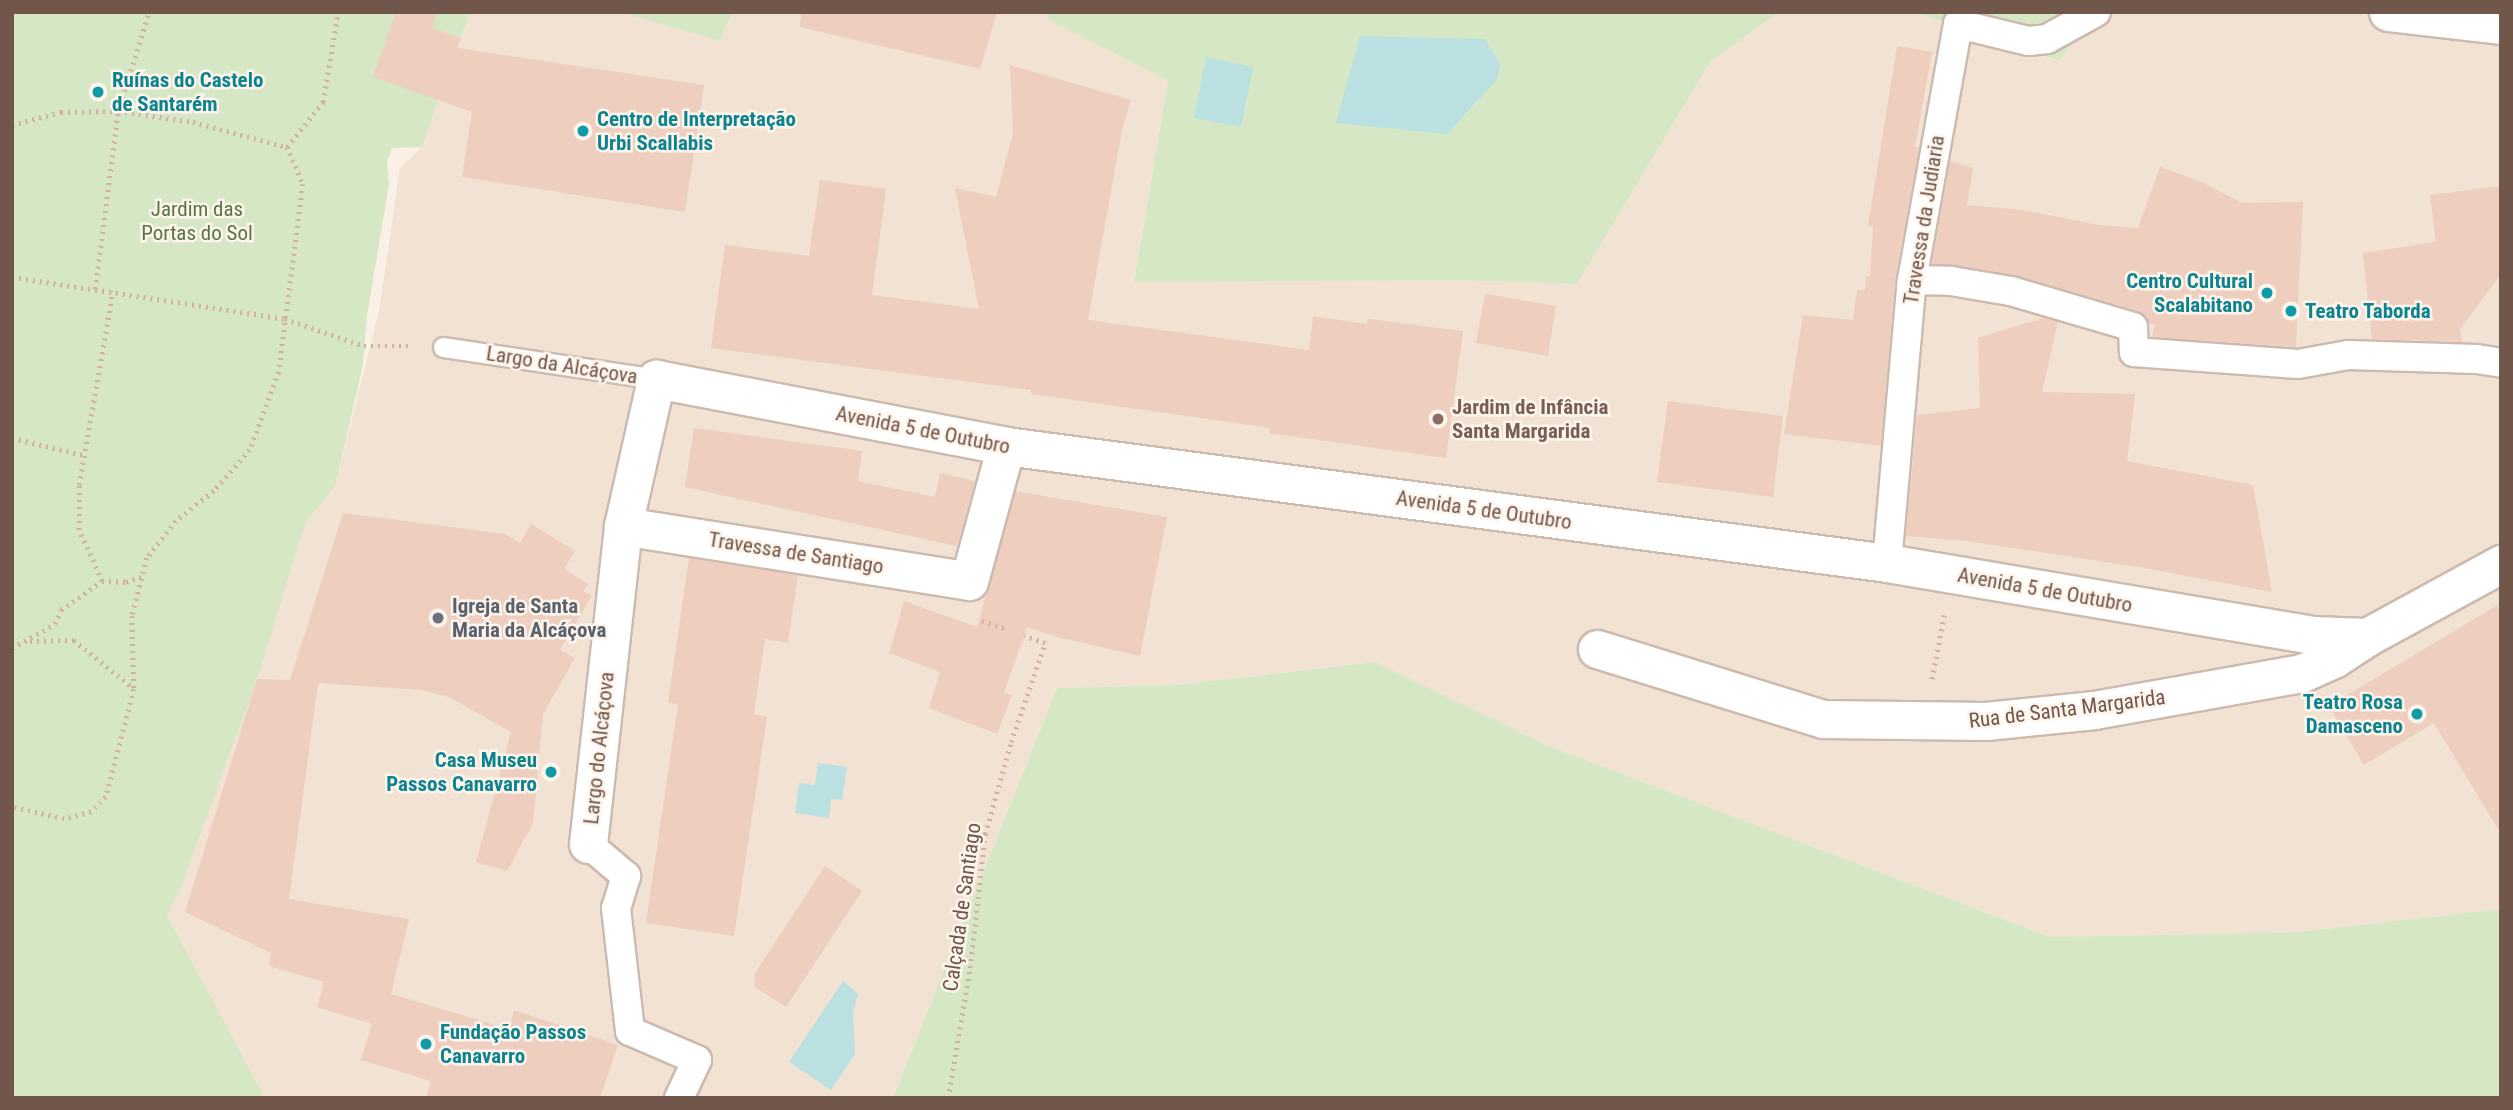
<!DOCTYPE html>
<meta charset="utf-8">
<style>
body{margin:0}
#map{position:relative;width:2513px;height:1110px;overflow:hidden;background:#faf0e5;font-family:"Roboto Condensed",sans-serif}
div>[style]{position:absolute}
.residential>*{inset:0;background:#f1e2d4}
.green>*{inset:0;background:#d5e7c5}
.water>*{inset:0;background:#bbe0e2}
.building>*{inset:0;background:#edcebf}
.path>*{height:4.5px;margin-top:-2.25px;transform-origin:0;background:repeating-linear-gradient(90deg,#d2b1a2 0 2px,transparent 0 7px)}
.roads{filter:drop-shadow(2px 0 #cdbaaf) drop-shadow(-2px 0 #cdbaaf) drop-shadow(0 2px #cdbaaf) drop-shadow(0 -2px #cdbaaf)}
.service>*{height:19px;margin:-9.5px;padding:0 9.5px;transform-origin:9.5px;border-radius:9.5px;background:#fff}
.pedestrian>*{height:28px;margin:-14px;padding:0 14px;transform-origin:14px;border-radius:14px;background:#fff}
.minor>*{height:37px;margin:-18.5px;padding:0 18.5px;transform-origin:18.5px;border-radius:18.5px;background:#fff}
.dots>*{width:19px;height:19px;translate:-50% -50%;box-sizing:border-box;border:4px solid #fdf5eb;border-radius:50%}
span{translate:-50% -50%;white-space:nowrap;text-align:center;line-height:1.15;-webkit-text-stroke:5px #fdf5eb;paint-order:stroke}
.culture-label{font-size:21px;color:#0d838f;font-weight:700}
.left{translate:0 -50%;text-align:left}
.right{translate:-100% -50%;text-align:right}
.park-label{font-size:21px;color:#577645}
.street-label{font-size:21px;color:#71564c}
.education-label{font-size:21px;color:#785e54;font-weight:700}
.worship-label{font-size:21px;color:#5b616d;font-weight:700}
.frame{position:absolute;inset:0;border:14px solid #71564c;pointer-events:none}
</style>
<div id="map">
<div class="residential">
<i style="clip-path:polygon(470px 12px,619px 12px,720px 41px,732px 12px,1046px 12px,1048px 19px,1168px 81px,1134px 281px,1450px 280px,1577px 284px,1710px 62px,1779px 12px,1920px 14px,2058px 61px,2097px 12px,2501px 12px,2501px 909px,2298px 932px,2050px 937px,1546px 745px,1374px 662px,1176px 685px,1057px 688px,893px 1098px,265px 1098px,167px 915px,180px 890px,306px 521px,335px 487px,379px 311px,400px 168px,422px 147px)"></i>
</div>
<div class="green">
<i style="clip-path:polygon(12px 12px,470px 12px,422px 147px,392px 148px,387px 162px,389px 184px,367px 315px,363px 365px,335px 487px,306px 521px,257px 679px,180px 890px,167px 915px,265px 1098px,12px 1098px)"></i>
<i style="clip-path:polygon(619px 12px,732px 12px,720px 41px)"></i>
<i style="clip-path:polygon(evenodd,1047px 12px,1779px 12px,1710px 62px,1577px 284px,1450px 280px,1134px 282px,1168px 81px,1048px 19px,1047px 12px,1484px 39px,1478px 101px,1448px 134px,1484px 39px)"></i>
<i style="clip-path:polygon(1903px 12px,2097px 12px,2059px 61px,1920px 14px)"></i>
<i style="clip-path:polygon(1375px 662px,1546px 745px,2050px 937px,2298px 932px,2501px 909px,2501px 1098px,893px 1098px,1057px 688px,1176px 685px)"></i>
</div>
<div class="water">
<i style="clip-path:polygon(1360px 36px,1485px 39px,1500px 64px,1497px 79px,1448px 134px,1336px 123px)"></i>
<i style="clip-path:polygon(1206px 57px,1253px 67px,1241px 127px,1194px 118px)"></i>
<i style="clip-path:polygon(818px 763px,847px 767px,842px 800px,831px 799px,829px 818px,795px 813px,799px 783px,815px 785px)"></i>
<i style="clip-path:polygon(843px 981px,858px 994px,853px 1012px,855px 1054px,831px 1090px,789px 1062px)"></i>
</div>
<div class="building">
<i style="clip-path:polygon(396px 12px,437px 12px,432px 28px,461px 38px,457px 48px,704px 85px,685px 212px,462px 177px,472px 112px,373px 77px)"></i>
<i style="clip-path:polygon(801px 12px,997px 12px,980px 69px,800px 27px)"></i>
<i style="clip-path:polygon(1897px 46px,1932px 52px,1915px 147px,1919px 148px,1895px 279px,1881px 446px,1784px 434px,1803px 315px,1853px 320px,1857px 290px,1865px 290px,1866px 276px,1870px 277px,1873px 227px,1868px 226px)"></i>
<i style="clip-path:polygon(1010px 65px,1131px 100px,1122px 130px,1088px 320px,1309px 350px,1313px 316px,1367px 324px,1368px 319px,1463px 331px,1446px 458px,1269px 433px,1270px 428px,1230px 422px,1031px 394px,1031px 390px,711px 348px,725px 245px,809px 256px,820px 180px,886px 189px,872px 295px,979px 309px,955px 188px,996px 197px,1013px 134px)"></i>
<i style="clip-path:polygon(1950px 161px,1973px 168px,1967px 205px,2023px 210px,2099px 225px,2138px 228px,2160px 167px,2202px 182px,2242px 203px,2303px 202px,2296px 347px,2152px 337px,2155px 325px,2148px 323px,2138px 311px,2014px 275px,1932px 264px)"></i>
<i style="clip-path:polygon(2501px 186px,2501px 274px,2460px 329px,2462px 342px,2372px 339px,2363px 253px,2436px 242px,2430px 195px)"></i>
<i style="clip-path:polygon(1485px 294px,1556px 306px,1548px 356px,1476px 343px)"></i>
<i style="clip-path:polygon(2043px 318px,2058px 322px,2042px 392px,2135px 394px,2127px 461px,2253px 485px,2272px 592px,2139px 567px,1967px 541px,1906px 536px,1917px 415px,1980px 408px,1978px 338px)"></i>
<i style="clip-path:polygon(1668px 401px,1783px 416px,1773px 497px,1657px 482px)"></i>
<i style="clip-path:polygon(694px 428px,862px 451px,858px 481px,935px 497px,940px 473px,975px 481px,957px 546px,685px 487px)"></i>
<i style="clip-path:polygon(1015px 491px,1167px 517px,1140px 656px,1057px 637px,1027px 627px,1004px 693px,1012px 695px,997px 734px,929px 708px,940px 672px,889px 653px,904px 601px,977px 627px)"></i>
<i style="clip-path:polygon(343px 513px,505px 534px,520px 543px,531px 524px,575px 551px,564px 569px,588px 584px,583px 591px,592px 596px,560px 650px,575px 658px,543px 714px,533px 823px,507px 871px,476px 862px,511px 732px,449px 697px,421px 690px,318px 683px,289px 899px,409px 919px,391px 994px,509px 1029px,514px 1010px,618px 1045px,600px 1098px,426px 1098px,431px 1081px,361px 1060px,372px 1024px,317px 1007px,324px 982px,269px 966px,271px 953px,185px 912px,257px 679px,290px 680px)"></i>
<i style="clip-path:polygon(689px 558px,798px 575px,788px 643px,765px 639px,754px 714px,767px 717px,734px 936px,646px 923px,678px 704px,668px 703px)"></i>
<i style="clip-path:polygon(2501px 603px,2501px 834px,2434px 723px,2364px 765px,2329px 706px)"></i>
<i style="clip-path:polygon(825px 866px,862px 891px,786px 1007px,755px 987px,755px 973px)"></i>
</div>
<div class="path">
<i style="left:12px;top:125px;width:51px;rotate:-14.9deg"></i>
<i style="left:61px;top:112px;width:57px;rotate:-1deg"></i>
<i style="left:118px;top:111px;width:76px;rotate:8.3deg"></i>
<i style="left:193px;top:122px;width:97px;rotate:14.9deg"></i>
<i style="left:287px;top:147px;width:40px;rotate:66.6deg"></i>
<i style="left:303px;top:184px;width:190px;rotate:97.3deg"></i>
<i style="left:279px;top:372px;width:83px;rotate:110.4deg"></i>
<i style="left:250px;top:450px;width:55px;rotate:131.3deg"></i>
<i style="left:214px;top:491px;width:48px;rotate:141.7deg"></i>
<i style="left:176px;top:521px;width:47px;rotate:128.1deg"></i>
<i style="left:147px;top:558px;width:60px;rotate:104.5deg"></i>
<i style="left:132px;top:616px;width:73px;rotate:88.4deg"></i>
<i style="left:134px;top:689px;width:112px;rotate:104.5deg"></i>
<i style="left:106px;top:797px;width:21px;rotate:135deg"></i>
<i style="left:91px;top:812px;width:28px;rotate:165deg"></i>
<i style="left:64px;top:819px;width:53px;rotate:-167deg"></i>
<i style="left:287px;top:147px;width:58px;rotate:-51.3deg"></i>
<i style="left:323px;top:102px;width:91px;rotate:-80.5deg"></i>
<i style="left:12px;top:277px;width:276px;rotate:8.7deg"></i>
<i style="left:285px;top:319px;width:83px;rotate:18.9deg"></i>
<i style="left:364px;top:346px;width:46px"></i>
<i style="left:95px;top:289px;width:179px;rotate:-82.6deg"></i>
<i style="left:118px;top:111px;width:104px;rotate:-72.6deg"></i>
<i style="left:12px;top:438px;width:73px;rotate:13.5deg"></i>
<i style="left:102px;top:581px;width:24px;rotate:2deg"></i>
<i style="left:126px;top:582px;width:16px;rotate:-18deg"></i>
<i style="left:982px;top:621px;width:25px;rotate:18deg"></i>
<i style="left:30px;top:641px;width:44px;rotate:-1.3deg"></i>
<i style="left:74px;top:640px;width:76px;rotate:39.1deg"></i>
<i style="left:12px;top:648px;width:49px;rotate:-29.2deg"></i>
<i style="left:55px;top:624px;width:15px;rotate:-67deg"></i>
<i style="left:61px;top:610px;width:50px;rotate:-35.3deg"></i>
<i style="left:102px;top:581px;width:56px;rotate:-114.3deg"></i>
<i style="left:79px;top:530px;width:45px;rotate:-90deg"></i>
<i style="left:79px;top:485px;width:197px;rotate:-80.1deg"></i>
<i style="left:1932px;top:679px;width:65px;rotate:-79.4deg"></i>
<i style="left:948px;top:1098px;width:132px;rotate:-80.4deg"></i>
<i style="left:970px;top:968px;width:135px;rotate:-83.6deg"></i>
<i style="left:985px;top:834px;width:96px;rotate:-74.2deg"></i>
<i style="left:1011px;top:742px;width:105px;rotate:-71deg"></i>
<i style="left:1045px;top:643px;width:22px;rotate:-162deg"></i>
</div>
<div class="roads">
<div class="service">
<i style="left:443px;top:347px;width:215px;rotate:8.5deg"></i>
</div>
<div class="pedestrian">
<i style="left:1912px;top:280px;width:39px;rotate:1deg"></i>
<i style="left:1951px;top:281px;width:61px;rotate:9.5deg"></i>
<i style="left:2011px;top:291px;width:127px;rotate:16.4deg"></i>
<i style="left:2133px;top:327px;width:25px;rotate:88deg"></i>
<i style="left:2134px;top:352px;width:164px;rotate:4.2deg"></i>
<i style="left:2298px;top:364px;width:51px;rotate:-10.2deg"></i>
<i style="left:2348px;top:355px;width:129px;rotate:1.8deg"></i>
<i style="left:2477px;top:359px;width:24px;rotate:9deg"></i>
<i style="left:1887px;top:563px;width:284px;rotate:-85deg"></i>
<i style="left:1912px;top:280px;width:260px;rotate:-79.8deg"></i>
<i style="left:1958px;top:24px;width:73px;rotate:13.5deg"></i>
<i style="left:2029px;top:41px;width:18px;rotate:-6deg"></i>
<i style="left:2047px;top:39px;width:56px;rotate:-28.9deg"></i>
<i style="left:588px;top:844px;width:50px;rotate:40.1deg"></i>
<i style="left:626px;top:876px;width:34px;rotate:107deg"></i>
<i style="left:616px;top:908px;width:124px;rotate:83.5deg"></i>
<i style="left:630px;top:1031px;width:73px;rotate:23.4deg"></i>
<i style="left:697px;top:1060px;width:42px;rotate:115.3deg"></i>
</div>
<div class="minor">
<i style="left:2388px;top:12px;width:114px;rotate:6.6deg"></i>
<i style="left:623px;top:526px;width:350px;rotate:9deg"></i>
<i style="left:969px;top:581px;width:140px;rotate:-74.7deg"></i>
<i style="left:1597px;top:649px;width:237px;rotate:17.2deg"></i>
<i style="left:1823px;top:719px;width:163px;rotate:0.7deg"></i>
<i style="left:1986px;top:721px;width:109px;rotate:-5.8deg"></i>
<i style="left:2094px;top:710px;width:211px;rotate:-10.1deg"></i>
<i style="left:2302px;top:673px;width:36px;rotate:-24deg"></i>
<i style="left:2335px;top:658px;width:38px;rotate:-33deg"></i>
<i style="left:588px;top:844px;width:320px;rotate:-83.7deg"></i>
<i style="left:623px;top:526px;width:151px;rotate:-77.3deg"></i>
<i style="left:656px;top:379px;width:356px;rotate:10.8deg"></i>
<i style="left:1006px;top:446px;width:889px;rotate:7.56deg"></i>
<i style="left:1887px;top:563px;width:432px;rotate:9.6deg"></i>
<i style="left:2313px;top:635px;width:54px;rotate:2.1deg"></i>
<i style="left:2367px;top:637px;width:153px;rotate:-28.6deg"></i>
</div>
</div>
<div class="dots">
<i style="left:98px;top:92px;background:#0f9aa8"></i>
<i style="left:583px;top:131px;background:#0f9aa8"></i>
<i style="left:2267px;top:293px;background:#0f9aa8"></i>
<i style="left:2291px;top:311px;background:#0f9aa8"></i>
<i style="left:1438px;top:419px;background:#8d6e63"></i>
<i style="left:438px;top:618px;background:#6b7280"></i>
<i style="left:2417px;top:714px;background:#0f9aa8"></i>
<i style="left:551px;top:772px;background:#0f9aa8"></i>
<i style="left:426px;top:1044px;background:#0f9aa8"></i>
</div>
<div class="culture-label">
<span class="left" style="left:112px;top:92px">Ruínas do Castelo<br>de Santarém</span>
<span class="left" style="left:597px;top:131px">Centro de Interpretação<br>Urbi Scallabis</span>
<span class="right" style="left:2253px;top:293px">Centro Cultural<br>Scalabitano</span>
<span class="left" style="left:2305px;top:311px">Teatro Taborda</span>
<span class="right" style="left:2403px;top:714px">Teatro Rosa<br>Damasceno</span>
<span class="right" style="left:537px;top:772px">Casa Museu<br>Passos Canavarro</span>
<span class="left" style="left:440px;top:1044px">Fundação Passos<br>Canavarro</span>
</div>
<div class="park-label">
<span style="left:197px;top:221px">Jardim das<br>Portas do Sol</span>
</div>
<div class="street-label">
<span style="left:1924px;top:220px;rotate:-81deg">Travessa da Judiaria</span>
<span style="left:562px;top:365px;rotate:9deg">Largo da Alcáçova</span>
<span style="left:923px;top:430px;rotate:11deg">Avenida 5 de Outubro</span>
<span style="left:1484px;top:510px;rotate:8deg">Avenida 5 de Outubro</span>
<span style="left:796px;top:553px;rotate:9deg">Travessa de Santiago</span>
<span style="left:2045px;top:590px;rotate:10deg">Avenida 5 de Outubro</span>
<span style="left:2067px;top:709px;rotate:-7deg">Rua de Santa Margarida</span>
<span style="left:599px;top:748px;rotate:-84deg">Largo do Alcáçova</span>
<span style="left:962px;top:907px;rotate:-82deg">Calçada de Santiago</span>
</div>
<div class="education-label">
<span class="left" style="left:1452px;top:419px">Jardim de Infância<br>Santa Margarida</span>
</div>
<div class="worship-label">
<span class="left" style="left:452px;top:618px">Igreja de Santa<br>Maria da Alcáçova</span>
</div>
<div class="frame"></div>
</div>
